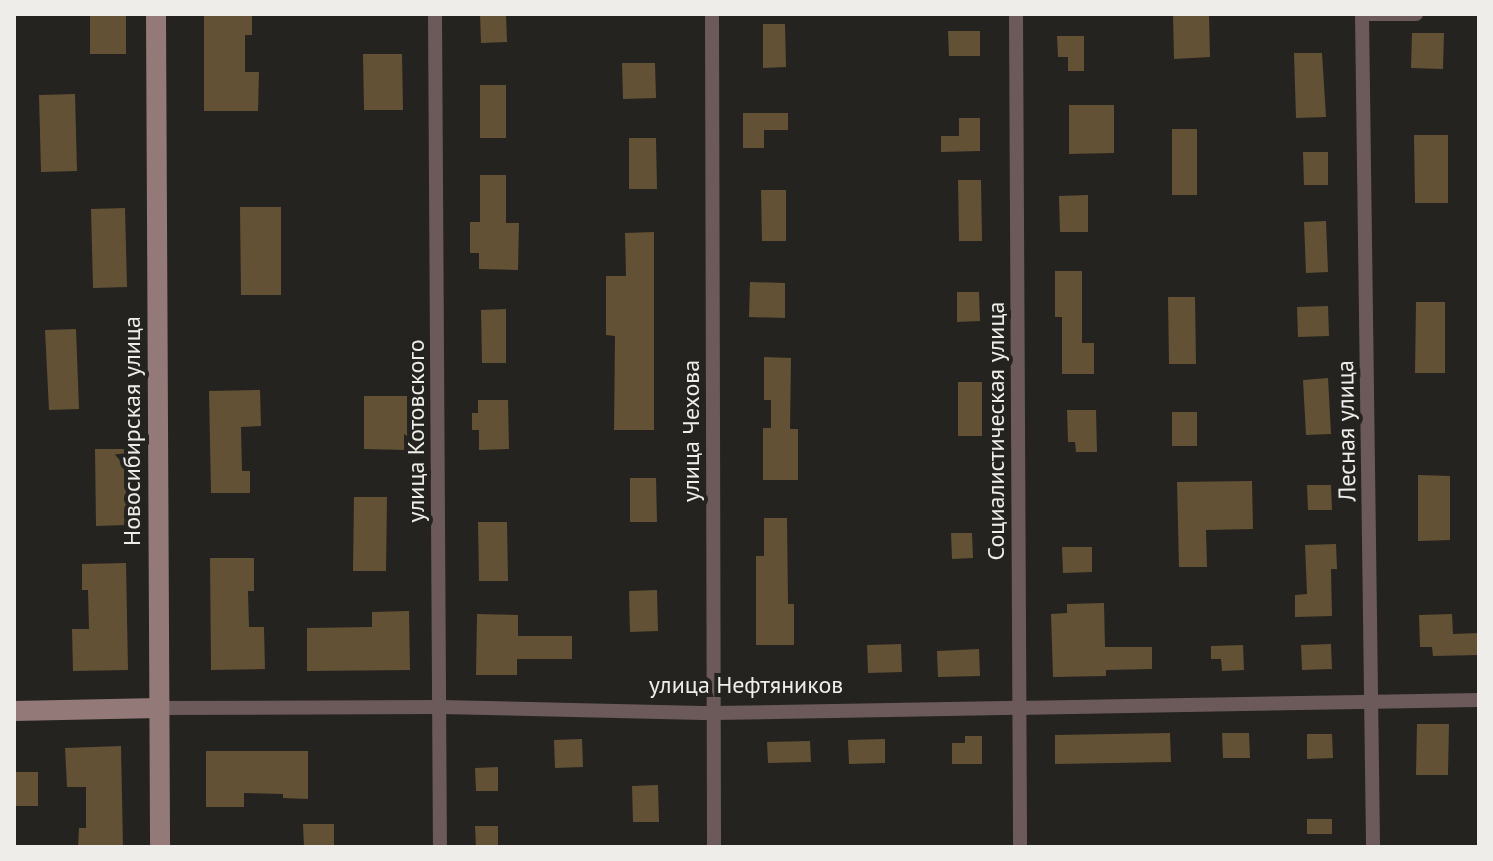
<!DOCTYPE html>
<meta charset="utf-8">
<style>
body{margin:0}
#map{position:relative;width:1493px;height:861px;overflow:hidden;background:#25231f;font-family:"PT Sans",sans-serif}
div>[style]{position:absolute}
.building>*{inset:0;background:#625135}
.street>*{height:14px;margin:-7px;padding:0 7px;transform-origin:7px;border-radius:7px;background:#6b5a59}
.secondary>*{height:20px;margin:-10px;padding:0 10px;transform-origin:10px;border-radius:10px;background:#937977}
span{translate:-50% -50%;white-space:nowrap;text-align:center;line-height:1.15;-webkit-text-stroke:8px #25231f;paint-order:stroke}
.street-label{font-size:24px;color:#eeedea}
.frame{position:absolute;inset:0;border:16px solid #eeedea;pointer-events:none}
</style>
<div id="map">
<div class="building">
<i style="clip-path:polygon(90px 14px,126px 14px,126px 54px,90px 54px)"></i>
<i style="clip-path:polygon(204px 14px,252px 14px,252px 35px,245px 35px,245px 72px,259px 72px,258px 111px,204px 111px)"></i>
<i style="clip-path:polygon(480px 14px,506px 14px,507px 42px,481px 43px)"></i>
<i style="clip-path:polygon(1173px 14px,1209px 14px,1210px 57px,1174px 59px)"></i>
<i style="clip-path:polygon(763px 24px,785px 24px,786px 67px,763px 68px)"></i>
<i style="clip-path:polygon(948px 31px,980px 31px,980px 56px,949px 56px)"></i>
<i style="clip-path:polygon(1412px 33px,1444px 33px,1443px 69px,1411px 68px)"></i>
<i style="clip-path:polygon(1057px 36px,1084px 36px,1084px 71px,1068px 71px,1068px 57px,1058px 57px)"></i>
<i style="clip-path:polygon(1294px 53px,1322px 53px,1326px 117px,1296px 118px)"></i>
<i style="clip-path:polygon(363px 54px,402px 54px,403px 110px,364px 110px)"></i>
<i style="clip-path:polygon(622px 63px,655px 63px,656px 98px,623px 99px)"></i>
<i style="clip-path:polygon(480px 85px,506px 85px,506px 138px,480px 138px)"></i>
<i style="clip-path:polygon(75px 94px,77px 171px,41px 172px,39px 95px)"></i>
<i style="clip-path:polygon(1069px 105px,1114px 105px,1114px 153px,1069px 154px)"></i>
<i style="clip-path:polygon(743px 113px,788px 113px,788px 130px,764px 130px,764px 148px,743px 148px)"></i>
<i style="clip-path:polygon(959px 118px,980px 118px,980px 151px,941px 152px,941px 136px,959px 136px)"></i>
<i style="clip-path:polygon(1172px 129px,1197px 129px,1197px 195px,1172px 195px)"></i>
<i style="clip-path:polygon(1414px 135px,1448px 135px,1448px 203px,1415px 203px)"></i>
<i style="clip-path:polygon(629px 138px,656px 138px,657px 189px,629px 189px)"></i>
<i style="clip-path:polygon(1303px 152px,1328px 152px,1328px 185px,1304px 185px)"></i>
<i style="clip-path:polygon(480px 175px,506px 175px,506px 223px,519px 223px,518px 270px,479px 269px,479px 253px,470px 253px,470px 222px,480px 222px)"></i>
<i style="clip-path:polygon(958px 180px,981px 180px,982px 241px,959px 241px)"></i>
<i style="clip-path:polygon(761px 190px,786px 190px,786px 241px,762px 241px)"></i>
<i style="clip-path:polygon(1088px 195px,1088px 232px,1060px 232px,1059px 196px)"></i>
<i style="clip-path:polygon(240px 207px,281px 207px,281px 295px,241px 295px)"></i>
<i style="clip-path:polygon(125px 208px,127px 287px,93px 288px,91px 209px)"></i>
<i style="clip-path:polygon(1326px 221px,1328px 272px,1306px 273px,1304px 222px)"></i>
<i style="clip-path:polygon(654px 232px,654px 430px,614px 430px,615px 336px,606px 335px,606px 276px,626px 276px,625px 233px)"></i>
<i style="clip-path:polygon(1055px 271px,1082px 271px,1082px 343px,1094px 343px,1094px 374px,1062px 374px,1062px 317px,1055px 317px)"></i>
<i style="clip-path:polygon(750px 282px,785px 283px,785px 318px,749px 317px)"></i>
<i style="clip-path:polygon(957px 292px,979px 292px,980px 321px,957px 322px)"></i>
<i style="clip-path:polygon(1168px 297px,1195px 297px,1196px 364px,1169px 364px)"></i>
<i style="clip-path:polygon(1416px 302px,1445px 302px,1445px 373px,1415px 373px)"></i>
<i style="clip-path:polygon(1328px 306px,1329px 336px,1298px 337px,1297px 307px)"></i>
<i style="clip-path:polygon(506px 309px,506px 363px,482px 363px,481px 310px)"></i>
<i style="clip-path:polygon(76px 329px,79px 409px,49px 410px,45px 330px)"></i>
<i style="clip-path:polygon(764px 357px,791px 358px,790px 429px,798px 429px,798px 480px,763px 480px,763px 428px,771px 428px,771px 400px,764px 400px)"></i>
<i style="clip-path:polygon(1328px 378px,1331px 434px,1306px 435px,1303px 380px)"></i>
<i style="clip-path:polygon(958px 382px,982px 382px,982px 436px,958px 436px)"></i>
<i style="clip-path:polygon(260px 390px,261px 426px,241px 427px,242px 471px,250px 471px,250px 493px,211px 493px,209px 391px)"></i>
<i style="clip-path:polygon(364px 396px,407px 396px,407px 450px,364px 449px)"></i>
<i style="clip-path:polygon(478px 400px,508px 400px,509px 449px,479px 450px,479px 430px,472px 430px,472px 413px,478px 413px)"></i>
<i style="clip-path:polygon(1067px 410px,1096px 410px,1097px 452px,1076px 452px,1075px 442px,1068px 442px)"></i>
<i style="clip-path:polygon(1172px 412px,1197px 412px,1197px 446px,1172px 446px)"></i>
<i style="clip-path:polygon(95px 449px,126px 449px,127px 525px,96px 526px)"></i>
<i style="clip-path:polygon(1418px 475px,1450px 476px,1450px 540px,1418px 541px)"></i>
<i style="clip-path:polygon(630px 478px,656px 478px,657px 522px,630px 522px)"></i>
<i style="clip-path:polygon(1252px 481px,1253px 529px,1206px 530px,1207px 567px,1179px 567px,1177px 482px)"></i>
<i style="clip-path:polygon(1307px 485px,1331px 485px,1332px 510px,1308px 510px)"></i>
<i style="clip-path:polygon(354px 497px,387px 497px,386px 571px,353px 571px)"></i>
<i style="clip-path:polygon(764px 518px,787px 518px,788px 604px,794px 604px,794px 645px,756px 645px,756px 556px,764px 556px)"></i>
<i style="clip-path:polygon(478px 522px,507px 522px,508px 581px,479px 581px)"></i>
<i style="clip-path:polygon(951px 533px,972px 533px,973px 558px,952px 559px)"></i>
<i style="clip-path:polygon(1336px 544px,1337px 569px,1331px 569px,1332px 616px,1295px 617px,1295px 595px,1307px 594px,1305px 545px)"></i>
<i style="clip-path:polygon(1062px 547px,1092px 547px,1092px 572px,1063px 573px)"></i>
<i style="clip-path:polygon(210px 558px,254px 558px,254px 591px,248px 591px,249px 627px,264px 627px,265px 669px,211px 670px)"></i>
<i style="clip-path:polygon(126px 563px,128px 670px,73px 671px,72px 629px,89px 629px,88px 590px,82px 590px,82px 564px)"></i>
<i style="clip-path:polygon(657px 590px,658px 631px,630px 632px,629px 591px)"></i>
<i style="clip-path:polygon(1104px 603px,1105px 647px,1152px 647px,1152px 669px,1106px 670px,1106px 676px,1053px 677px,1051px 614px,1067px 613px,1067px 604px)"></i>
<i style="clip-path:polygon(409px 611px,410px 670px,307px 671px,307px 628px,372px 627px,372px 612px)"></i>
<i style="clip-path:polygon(477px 614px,518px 615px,518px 636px,572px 636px,572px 659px,517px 659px,517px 675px,476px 675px)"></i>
<i style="clip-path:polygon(1452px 614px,1453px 634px,1479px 633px,1479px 655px,1433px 656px,1432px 647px,1420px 647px,1419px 615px)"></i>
<i style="clip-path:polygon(901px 644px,902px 672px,868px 673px,867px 645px)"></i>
<i style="clip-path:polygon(1331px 644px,1332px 669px,1302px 670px,1301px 645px)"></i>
<i style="clip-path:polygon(1243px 645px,1244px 670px,1222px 671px,1221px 659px,1211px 659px,1211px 646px)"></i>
<i style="clip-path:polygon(979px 649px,980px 676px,938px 677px,937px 651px)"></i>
<i style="clip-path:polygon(1417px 724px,1449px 724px,1448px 775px,1416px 775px)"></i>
<i style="clip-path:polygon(1170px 733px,1171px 762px,1055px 764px,1055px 735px)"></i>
<i style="clip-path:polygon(1222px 733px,1249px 733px,1250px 758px,1223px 758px)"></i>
<i style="clip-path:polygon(1307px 734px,1332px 734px,1333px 758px,1307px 759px)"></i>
<i style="clip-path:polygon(965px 736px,982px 736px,982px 764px,952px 764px,952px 743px,965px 743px)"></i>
<i style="clip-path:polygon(582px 739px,583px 767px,555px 768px,554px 740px)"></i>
<i style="clip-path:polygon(885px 739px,885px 763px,849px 764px,848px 740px)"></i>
<i style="clip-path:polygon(810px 741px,811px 762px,768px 763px,767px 742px)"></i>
<i style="clip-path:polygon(121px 746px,123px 847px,78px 847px,79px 828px,86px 828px,86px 787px,67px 787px,65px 748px)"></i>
<i style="clip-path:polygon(206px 751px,308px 751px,308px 799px,283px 798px,283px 794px,244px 793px,244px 807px,206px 807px)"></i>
<i style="clip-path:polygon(498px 767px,498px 791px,476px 791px,475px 768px)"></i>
<i style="clip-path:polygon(14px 772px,38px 772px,38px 806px,14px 806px)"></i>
<i style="clip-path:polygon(658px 785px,659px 822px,633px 822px,632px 786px)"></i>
<i style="clip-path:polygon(1307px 819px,1332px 819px,1332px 834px,1307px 834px)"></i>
<i style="clip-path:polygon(303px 824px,334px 824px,334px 847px,304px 847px)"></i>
<i style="clip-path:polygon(475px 826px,498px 826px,498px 847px,476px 847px)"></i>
</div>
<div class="street">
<i style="left:435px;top:14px;width:833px;rotate:89.66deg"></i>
<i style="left:712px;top:14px;width:833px;rotate:89.86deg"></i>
<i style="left:1016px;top:14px;width:833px;rotate:89.72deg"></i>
<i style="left:1362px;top:14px;width:833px;rotate:89.24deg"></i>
<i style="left:1362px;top:14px;width:54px"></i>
<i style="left:159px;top:708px;width:281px;rotate:-0.2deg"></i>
<i style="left:440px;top:707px;width:274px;rotate:1.3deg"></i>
<i style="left:714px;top:713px;width:765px;rotate:-0.97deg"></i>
</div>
<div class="secondary">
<i style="left:156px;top:14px;width:833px;rotate:89.72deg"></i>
<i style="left:14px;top:711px;width:145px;rotate:-1.2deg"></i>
</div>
<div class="street-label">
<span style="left:132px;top:431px;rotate:-90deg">Новосибирская улица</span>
<span style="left:416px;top:431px;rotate:-90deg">улица Котовского</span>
<span style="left:691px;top:431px;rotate:-90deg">улица Чехова</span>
<span style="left:996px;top:431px;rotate:-90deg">Социалистическая улица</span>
<span style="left:1346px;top:431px;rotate:-91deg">Лесная улица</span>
<span style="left:746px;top:685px">улица Нефтяников</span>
</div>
<div class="frame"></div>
</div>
